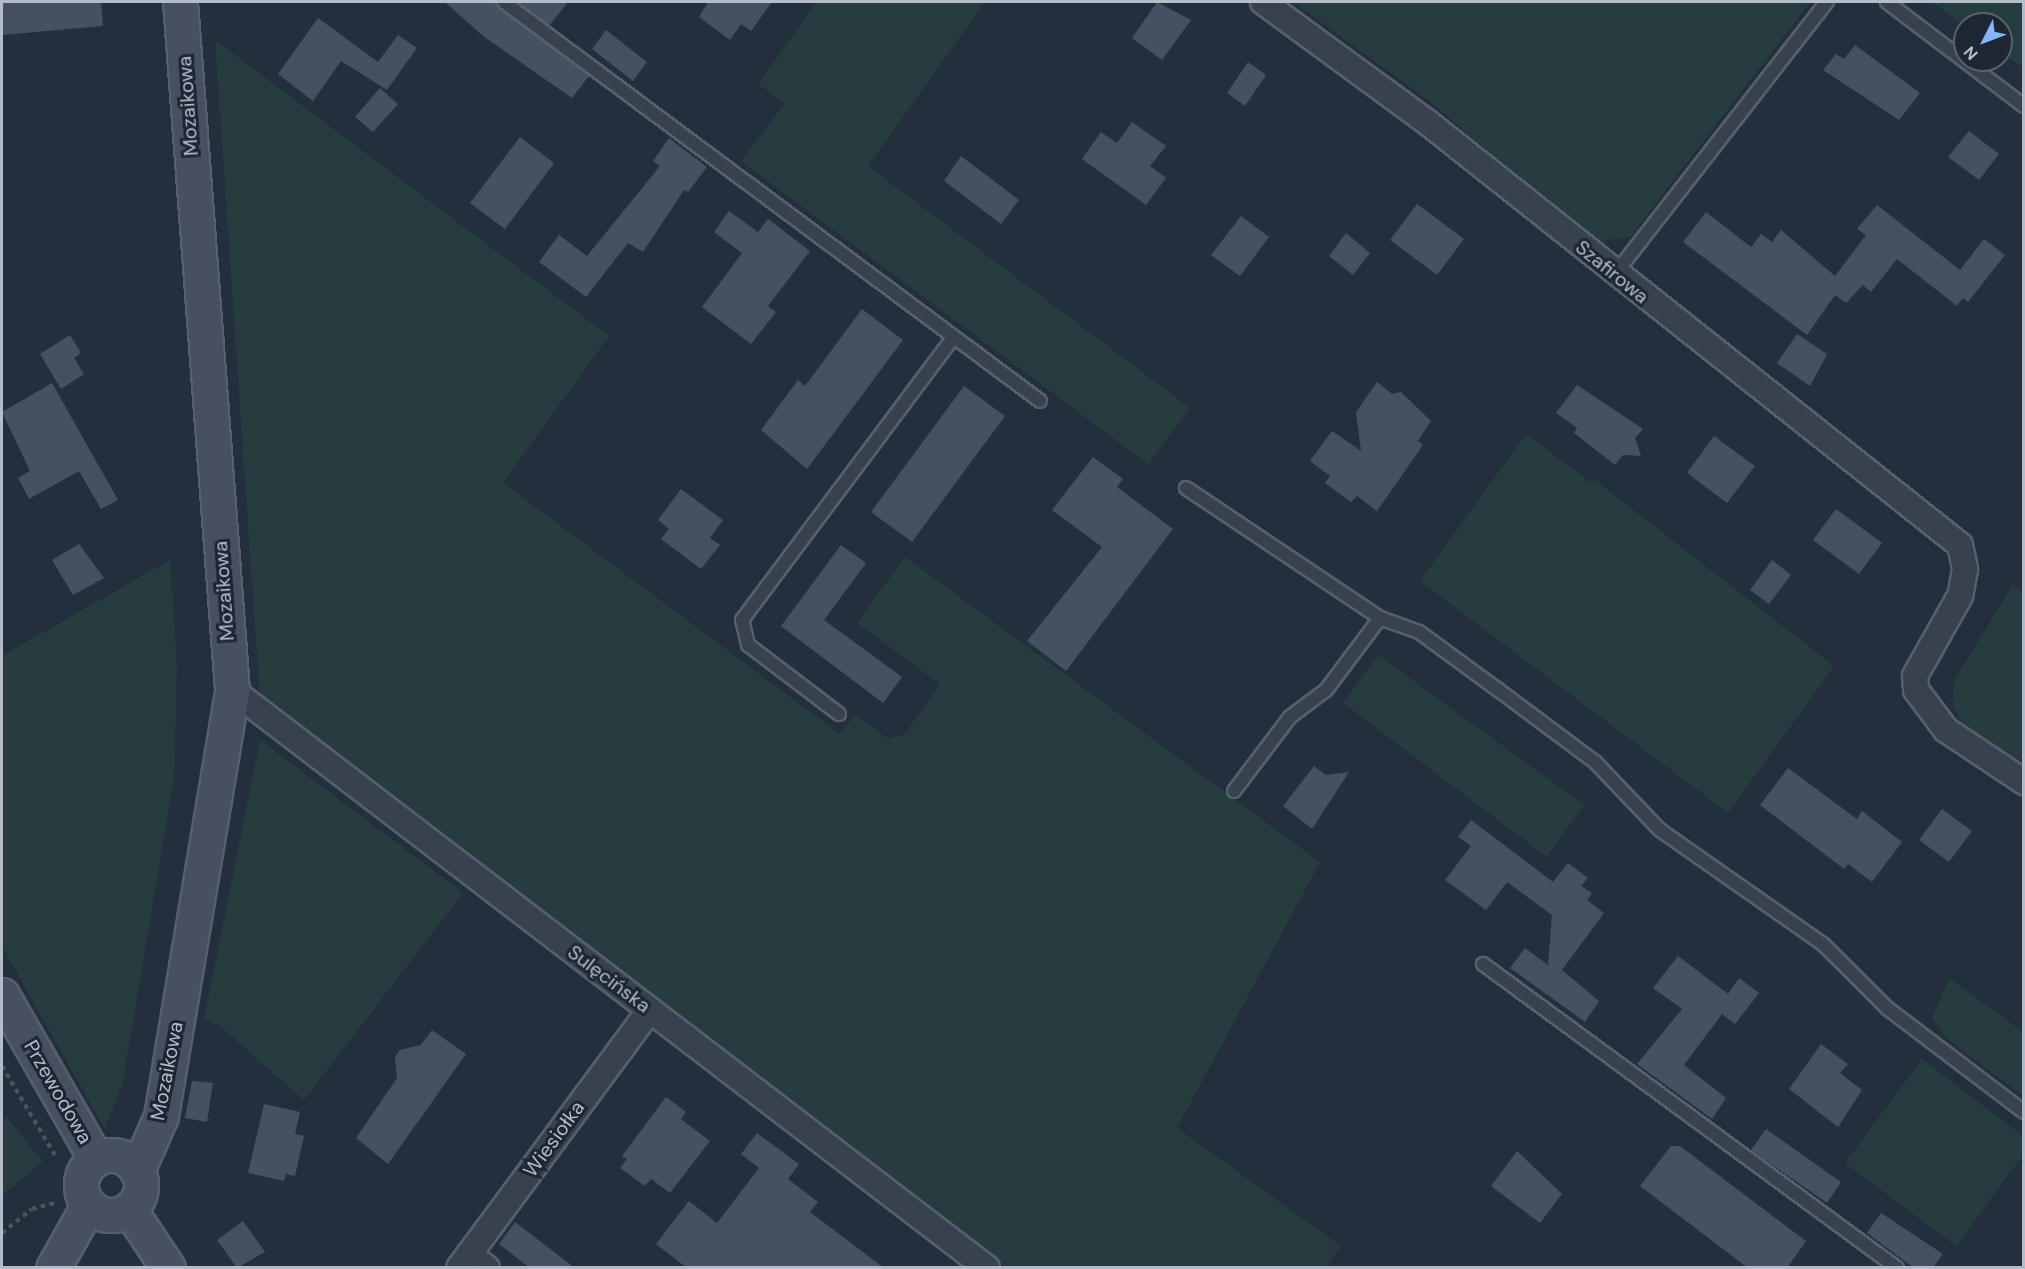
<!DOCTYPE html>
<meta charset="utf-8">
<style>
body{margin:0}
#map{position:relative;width:2025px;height:1269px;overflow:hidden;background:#242f3e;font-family:"DM Sans",sans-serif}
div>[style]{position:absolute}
.green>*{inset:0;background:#263c3f}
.building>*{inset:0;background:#455162}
.path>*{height:4px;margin-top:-2px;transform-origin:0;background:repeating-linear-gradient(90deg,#44595c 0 4.5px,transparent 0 9px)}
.roads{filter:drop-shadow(2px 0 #565f6c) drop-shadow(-2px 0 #565f6c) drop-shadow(0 2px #565f6c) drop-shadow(0 -2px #565f6c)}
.lane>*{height:12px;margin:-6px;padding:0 6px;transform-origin:6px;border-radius:6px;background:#38414e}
.street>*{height:24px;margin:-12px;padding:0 12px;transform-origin:12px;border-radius:12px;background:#38414e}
.secondary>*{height:33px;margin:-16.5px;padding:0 16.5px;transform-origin:16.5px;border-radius:16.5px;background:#465061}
.secondary>.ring{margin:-16.5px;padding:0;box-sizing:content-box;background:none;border:33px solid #465061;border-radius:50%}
span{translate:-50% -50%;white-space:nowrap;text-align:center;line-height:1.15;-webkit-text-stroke:6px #1d2633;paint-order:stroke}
.street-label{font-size:20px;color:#b4bcc9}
.frame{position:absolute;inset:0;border:3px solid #b4bcc9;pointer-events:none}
.north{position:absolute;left:1953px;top:12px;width:60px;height:60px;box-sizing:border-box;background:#1d2633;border:2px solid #59626f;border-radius:50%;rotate:228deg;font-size:16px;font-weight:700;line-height:24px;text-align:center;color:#b4bcc9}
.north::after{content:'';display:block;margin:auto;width:21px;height:27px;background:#8ab4f8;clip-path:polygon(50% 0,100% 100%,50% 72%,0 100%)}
</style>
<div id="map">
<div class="green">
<i style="clip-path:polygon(817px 2px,985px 2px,868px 166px,1190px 408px,1148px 464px,741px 161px,785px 103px,758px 84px)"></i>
<i style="clip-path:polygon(1293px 2px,1810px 2px,1630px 237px,1592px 242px,1431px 102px)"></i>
<i style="clip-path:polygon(1932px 2px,2023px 2px,2023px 81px,2022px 67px,2001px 52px,2001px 24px,1965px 26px)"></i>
<i style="clip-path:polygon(215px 40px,609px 336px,503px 483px,840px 734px,855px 715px,887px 738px,904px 735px,940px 684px,857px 623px,905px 557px,1320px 862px,1177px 1128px,1341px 1246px,1326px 1267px,1005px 1267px,260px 701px)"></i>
<i style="clip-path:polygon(1526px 434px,1590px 482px,1595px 480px,1834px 666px,1728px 813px,1420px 581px)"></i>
<i style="clip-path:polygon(170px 560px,177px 668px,174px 778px,122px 1085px,105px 1129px,2px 946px,2px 656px)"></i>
<i style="clip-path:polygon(2013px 584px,2023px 592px,2023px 762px,1968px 735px,1953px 705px,1954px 681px)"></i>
<i style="clip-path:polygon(1378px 655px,1584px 805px,1547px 857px,1343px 703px)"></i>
<i style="clip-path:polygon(260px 740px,463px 893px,304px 1100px,220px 1026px,204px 1019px)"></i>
<i style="clip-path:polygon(1949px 978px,2023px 1032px,2023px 1096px,1946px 1038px,1932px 1018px)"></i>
<i style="clip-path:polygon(1922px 1059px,2023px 1136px,2023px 1155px,1956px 1246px,1845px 1163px)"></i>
<i style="clip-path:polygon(7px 1117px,43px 1162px,2px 1195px,2px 1121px)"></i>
</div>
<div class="building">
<i style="clip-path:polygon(2px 2px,101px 2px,103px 26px,2px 35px)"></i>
<i style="clip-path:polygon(445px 2px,496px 2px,589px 76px,572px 98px,483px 36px)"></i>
<i style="clip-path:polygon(517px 2px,568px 2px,549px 26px)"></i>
<i style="clip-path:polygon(708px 2px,772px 2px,751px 31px,741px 24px,730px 40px,699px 17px)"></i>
<i style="clip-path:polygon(1157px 2px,1191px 20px,1162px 60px,1132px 38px)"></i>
<i style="clip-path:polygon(318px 18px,378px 62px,398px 35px,417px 48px,387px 90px,341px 61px,313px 101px,278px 74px)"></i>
<i style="clip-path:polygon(606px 30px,647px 62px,633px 81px,592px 49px)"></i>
<i style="clip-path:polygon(1855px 45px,1920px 93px,1899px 120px,1823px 70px,1836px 54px,1844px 59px)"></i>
<i style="clip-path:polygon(1248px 62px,1266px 75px,1245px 106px,1227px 93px)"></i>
<i style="clip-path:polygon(380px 88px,398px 104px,373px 132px,355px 117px)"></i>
<i style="clip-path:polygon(1132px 122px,1166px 146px,1150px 166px,1166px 178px,1146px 205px,1082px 159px,1101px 132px,1117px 143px)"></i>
<i style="clip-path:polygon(1969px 131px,1999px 154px,1979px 180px,1948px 157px)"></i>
<i style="clip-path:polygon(520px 137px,554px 163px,505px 229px,470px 203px)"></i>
<i style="clip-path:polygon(669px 138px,707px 167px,688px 192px,684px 190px,643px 252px,628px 243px,586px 297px,539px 262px,559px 235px,587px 256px,660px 166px,653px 161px)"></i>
<i style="clip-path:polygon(961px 156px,1019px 200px,1001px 224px,944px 181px)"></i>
<i style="clip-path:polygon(1417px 204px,1464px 239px,1437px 275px,1390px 240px)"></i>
<i style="clip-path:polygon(1877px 205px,1960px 270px,1984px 239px,2005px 255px,1968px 302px,1963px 298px,1957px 306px,1897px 259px,1871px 292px,1863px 285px,1846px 303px,1835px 295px,1807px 335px,1683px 242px,1706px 212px,1751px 247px,1761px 234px,1772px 242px,1781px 230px,1835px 276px,1866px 235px,1857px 229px)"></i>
<i style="clip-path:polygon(729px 211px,758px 232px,768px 219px,810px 251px,768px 306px,776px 312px,751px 344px,702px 307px,742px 253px,714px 232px)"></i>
<i style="clip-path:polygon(1241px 216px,1269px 237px,1240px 276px,1211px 255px)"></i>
<i style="clip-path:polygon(1346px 233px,1370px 253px,1353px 275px,1329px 256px)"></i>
<i style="clip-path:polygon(862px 309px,903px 340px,807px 469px,761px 430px,798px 380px,805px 386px)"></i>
<i style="clip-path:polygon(1797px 334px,1827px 354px,1810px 386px,1777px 363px)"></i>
<i style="clip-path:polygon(70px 335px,81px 353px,74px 358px,84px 374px,61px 389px,40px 354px)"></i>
<i style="clip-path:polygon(1377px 382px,1392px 394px,1401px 392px,1431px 421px,1418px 441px,1423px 445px,1377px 511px,1357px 496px,1351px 502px,1325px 483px,1330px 476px,1310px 461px,1332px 431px,1361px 451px,1356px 412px)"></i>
<i style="clip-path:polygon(52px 383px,118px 500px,101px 509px,79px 471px,29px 499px,18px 478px,30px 471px,2px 412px)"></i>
<i style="clip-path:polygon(1577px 385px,1643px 429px,1635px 438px,1641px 456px,1623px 455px,1615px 465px,1574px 433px,1577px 428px,1556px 413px)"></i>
<i style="clip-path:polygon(964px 386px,1005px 416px,912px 542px,871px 512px)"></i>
<i style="clip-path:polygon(1714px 436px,1755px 466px,1727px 503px,1687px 473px)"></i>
<i style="clip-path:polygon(1093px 457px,1123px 479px,1117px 487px,1173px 529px,1066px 671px,1027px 641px,1102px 547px,1052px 510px)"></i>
<i style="clip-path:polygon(681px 489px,723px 520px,710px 538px,720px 545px,701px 569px,661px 539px,669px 529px,658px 520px)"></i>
<i style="clip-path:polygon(1836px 509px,1882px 543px,1859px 574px,1813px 540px)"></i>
<i style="clip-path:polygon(79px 544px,104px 578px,73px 595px,52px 560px)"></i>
<i style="clip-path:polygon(841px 545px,866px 563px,824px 620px,902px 677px,883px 703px,781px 626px)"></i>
<i style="clip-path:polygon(1772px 560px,1791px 575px,1769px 604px,1750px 590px)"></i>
<i style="clip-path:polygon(1314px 766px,1326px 775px,1349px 772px,1312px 829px,1283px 806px)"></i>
<i style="clip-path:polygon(1788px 768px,1857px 819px,1862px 811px,1902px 842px,1872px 882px,1848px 864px,1844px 869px,1760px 805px)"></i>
<i style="clip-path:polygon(1942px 809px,1972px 831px,1949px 862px,1919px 840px)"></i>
<i style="clip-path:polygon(1471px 820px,1553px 882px,1568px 863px,1588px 878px,1581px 886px,1592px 893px,1587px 900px,1604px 913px,1562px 970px,1599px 1001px,1585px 1022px,1510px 968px,1525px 948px,1548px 965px,1552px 915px,1507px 882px,1486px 910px,1445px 880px,1471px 846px,1458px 837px)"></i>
<i style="clip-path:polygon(1678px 956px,1728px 994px,1739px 978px,1759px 993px,1735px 1024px,1722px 1014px,1684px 1065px,1726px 1098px,1712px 1119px,1637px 1064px,1682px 1009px,1653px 988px)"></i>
<i style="clip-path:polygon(432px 1030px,466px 1054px,388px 1164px,356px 1138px,397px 1078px,395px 1057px,400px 1050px,421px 1045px)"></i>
<i style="clip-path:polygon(1821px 1044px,1848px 1064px,1840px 1073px,1862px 1090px,1838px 1127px,1789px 1089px)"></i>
<i style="clip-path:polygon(192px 1081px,213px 1083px,207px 1122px,185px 1118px)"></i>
<i style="clip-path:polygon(666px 1097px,686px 1112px,681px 1119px,710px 1141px,670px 1193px,651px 1179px,645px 1186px,620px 1168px,627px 1159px,622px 1156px)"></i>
<i style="clip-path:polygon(264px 1104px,300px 1112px,295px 1134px,304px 1136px,295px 1176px,286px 1174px,284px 1181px,248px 1173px)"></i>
<i style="clip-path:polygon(1766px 1129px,1841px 1182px,1827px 1203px,1751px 1150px)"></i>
<i style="clip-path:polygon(757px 1133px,799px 1164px,788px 1179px,818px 1202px,810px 1212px,884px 1268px,687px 1268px,656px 1244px,689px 1201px,717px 1223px,759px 1168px,741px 1154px)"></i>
<i style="clip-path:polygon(1671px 1146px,1680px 1146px,1806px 1241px,1787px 1268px,1748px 1268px,1640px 1186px)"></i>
<i style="clip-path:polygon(1517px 1151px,1562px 1194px,1540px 1223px,1491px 1186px)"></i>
<i style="clip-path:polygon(1881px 1213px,1943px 1254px,1933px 1268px,1914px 1268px,1867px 1233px)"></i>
<i style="clip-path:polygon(243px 1221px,265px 1252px,237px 1268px,217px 1240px)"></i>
<i style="clip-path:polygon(515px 1222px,575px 1268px,530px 1268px,499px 1244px)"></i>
</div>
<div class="path">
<i style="left:2px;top:1066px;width:106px;rotate:59.3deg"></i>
<i style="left:2px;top:1233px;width:38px;rotate:-39deg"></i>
<i style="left:32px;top:1209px;width:24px;rotate:-15deg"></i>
</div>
<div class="roads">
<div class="lane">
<i style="left:504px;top:2px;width:668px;rotate:36.66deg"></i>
<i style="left:1887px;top:2px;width:172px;rotate:37.2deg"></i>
<i style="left:1615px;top:274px;width:345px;rotate:-52.1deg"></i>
<i style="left:1186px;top:488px;width:234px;rotate:33.8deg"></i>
<i style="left:1380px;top:618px;width:41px;rotate:19.7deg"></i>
<i style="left:1419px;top:632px;width:97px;rotate:36.2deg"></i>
<i style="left:1497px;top:689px;width:122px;rotate:36.7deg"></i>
<i style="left:1595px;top:762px;width:94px;rotate:46.3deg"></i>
<i style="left:1660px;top:830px;width:199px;rotate:35deg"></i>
<i style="left:1823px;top:944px;width:91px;rotate:45deg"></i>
<i style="left:1887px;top:1008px;width:172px;rotate:37.2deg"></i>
<i style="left:839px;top:714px;width:114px;rotate:-142.8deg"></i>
<i style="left:748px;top:645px;width:26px;rotate:-103deg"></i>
<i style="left:742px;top:620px;width:352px;rotate:-53.2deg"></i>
<i style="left:1234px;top:791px;width:93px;rotate:-52.9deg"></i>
<i style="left:1290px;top:717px;width:45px;rotate:-36.9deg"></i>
<i style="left:1326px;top:690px;width:90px;rotate:-53.1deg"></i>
<i style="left:1483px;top:964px;width:514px;rotate:36.29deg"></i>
</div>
<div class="street">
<i style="left:1263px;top:2px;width:203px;rotate:36.2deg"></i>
<i style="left:1427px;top:122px;width:680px;rotate:38.44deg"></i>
<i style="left:1960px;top:545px;width:25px;rotate:78deg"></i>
<i style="left:1965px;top:569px;width:27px;rotate:100deg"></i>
<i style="left:1960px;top:596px;width:92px;rotate:119.4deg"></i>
<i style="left:1915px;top:676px;width:14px;rotate:86deg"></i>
<i style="left:1916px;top:690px;width:50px;rotate:53.1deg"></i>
<i style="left:1946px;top:730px;width:94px;rotate:33.7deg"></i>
<i style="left:232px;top:690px;width:951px;rotate:37.44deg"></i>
<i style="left:469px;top:1254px;width:23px;rotate:38deg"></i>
<i style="left:459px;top:1268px;width:321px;rotate:-53.5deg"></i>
</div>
<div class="secondary">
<i style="left:2px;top:995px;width:189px;rotate:60.2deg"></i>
<i class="ring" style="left:81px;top:1155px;width:27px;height:27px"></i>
<i style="left:137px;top:1171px;width:60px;rotate:-66.4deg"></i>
<i style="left:161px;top:1116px;width:432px;rotate:-80.5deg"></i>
<i style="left:232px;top:690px;width:690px;rotate:-94.32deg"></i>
<i style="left:129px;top:1209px;width:71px;rotate:56.5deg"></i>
<i style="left:53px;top:1268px;width:71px;rotate:-60.6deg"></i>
</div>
</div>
<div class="street-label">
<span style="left:188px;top:106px;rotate:-94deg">Mozaikowa</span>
<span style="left:1612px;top:272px;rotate:39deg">Szafirowa</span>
<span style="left:224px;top:591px;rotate:-94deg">Mozaikowa</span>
<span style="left:609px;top:979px;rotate:37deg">Sulęcińska</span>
<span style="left:167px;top:1071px;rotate:-79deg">Mozaikowa</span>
<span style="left:58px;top:1092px;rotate:60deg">Przewodowa</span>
<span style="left:554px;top:1139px;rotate:-54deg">Wiesiołka</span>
</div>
<div class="frame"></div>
<div class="north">N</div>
</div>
